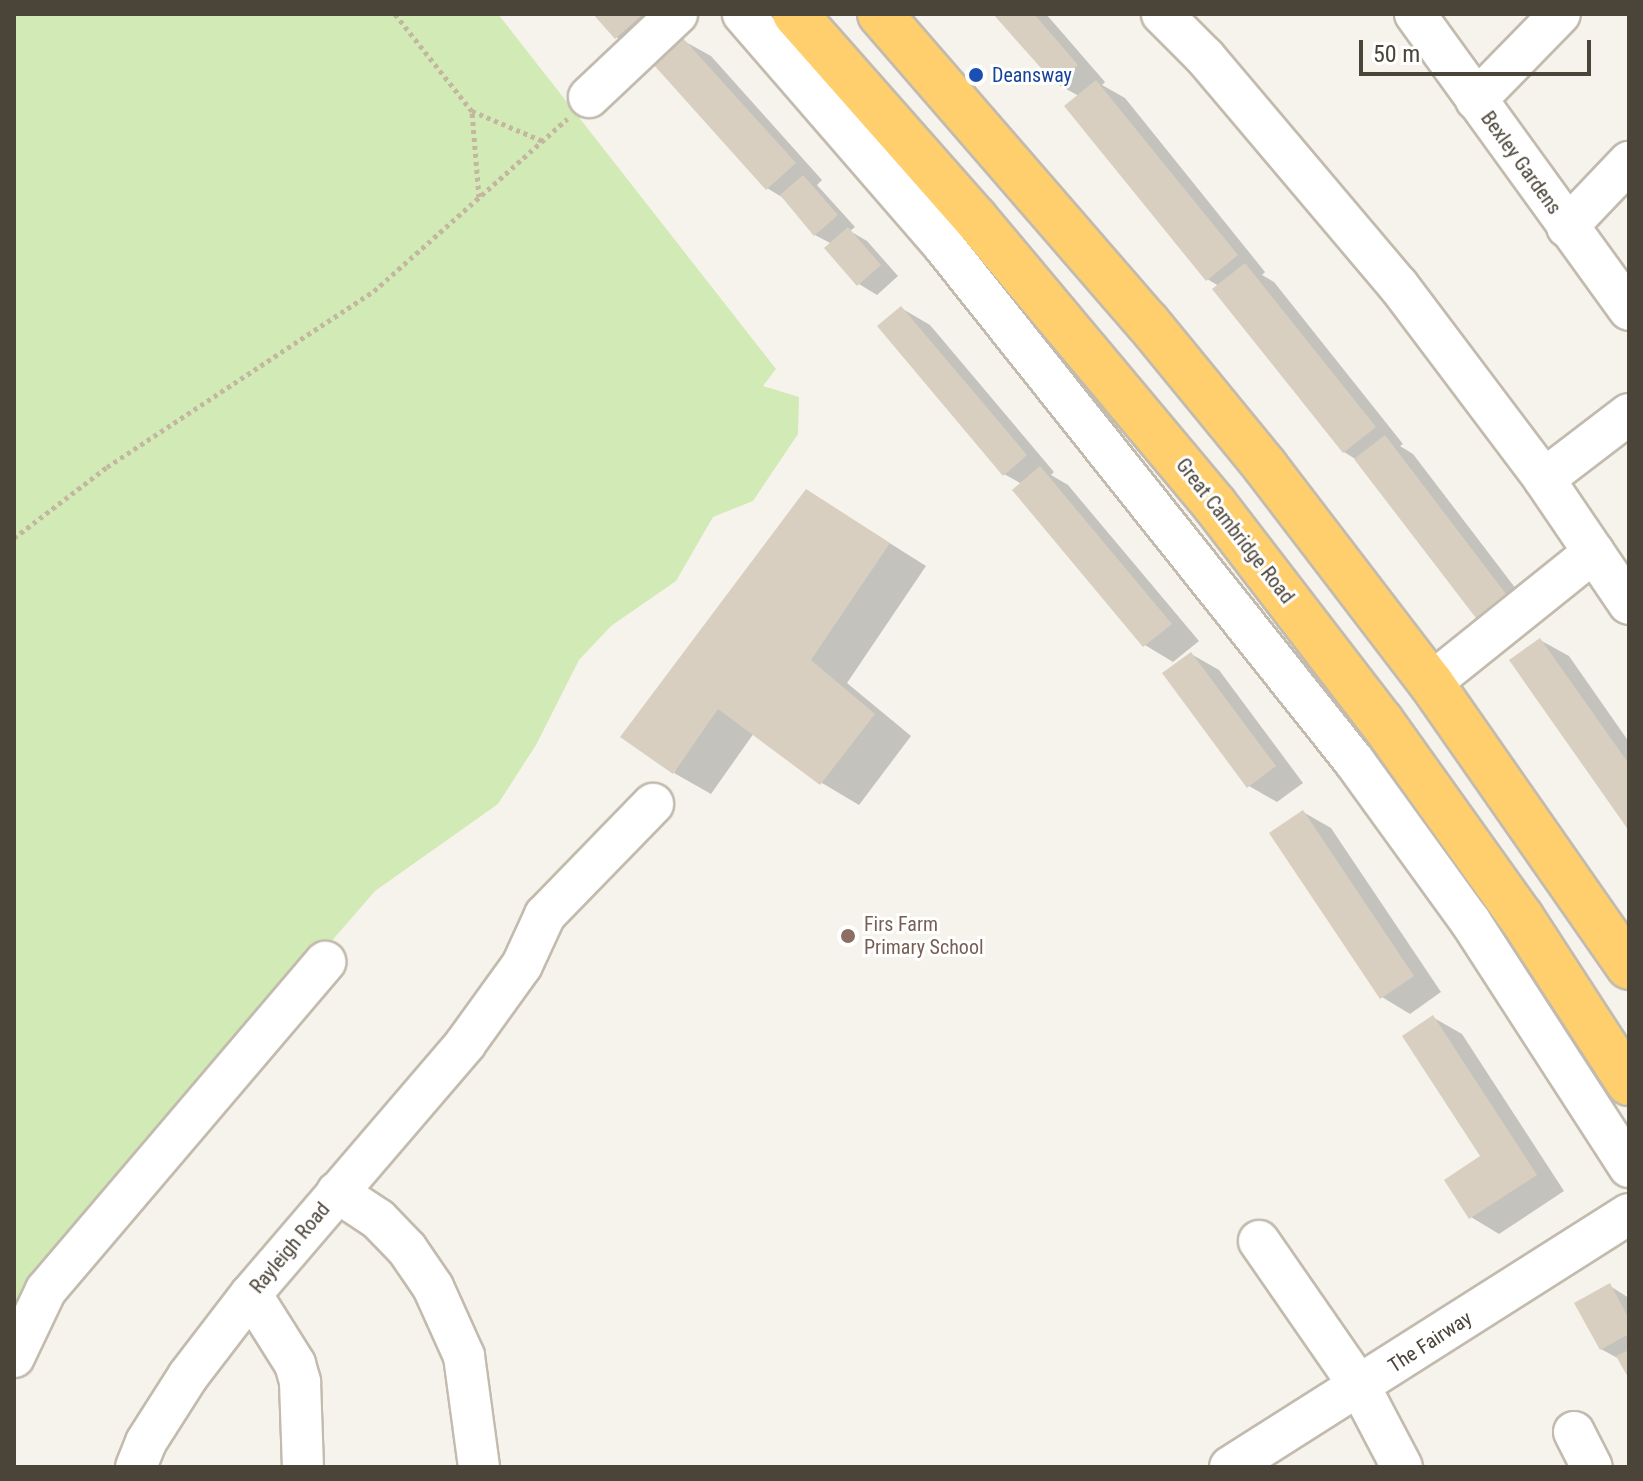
<!DOCTYPE html>
<style>
body{margin:0}
#map{position:relative;width:1643px;height:1481px;overflow:hidden;background:#f6f3ec;font-family:"Roboto Condensed",sans-serif}
div>[style]{position:absolute}
.green>*{inset:0;background:#d2eab5}
.shadow>*{inset:0;background:#0003}
.building>*{inset:0;background:#d8cfc1}
.path>*{height:5px;margin-top:-2.5px;transform-origin:0;background:repeating-linear-gradient(90deg,#c4b79f 0 4px,transparent 0 8px)}
.roads{filter:drop-shadow(2px 0 #c2bbae) drop-shadow(-2px 0 #c2bbae) drop-shadow(0 2px #c2bbae) drop-shadow(0 -2px #c2bbae)}
.minor>*{height:40px;margin:-20px;padding:0 20px;transform-origin:20px;border-radius:20px;background:#fff}
.highway>*{height:44px;margin:-22px;padding:0 22px;transform-origin:22px;border-radius:22px;background:#ffcf6e}
.dots>*{width:22px;height:22px;translate:-50% -50%;box-sizing:border-box;border:4px solid #fff;border-radius:50%}
span{translate:-50% -50%;white-space:nowrap;text-align:center;line-height:1.15;-webkit-text-stroke:6px #fff;paint-order:stroke}
.transit-label{font-size:20px;color:#164399}
.left{translate:0 -50%;text-align:left}
.street-label{font-size:20px;color:#4b4439}
.education-label{font-size:20px;color:#785e54}
.frame{position:absolute;inset:0;border:16px solid #4b4439;pointer-events:none}
.scale{position:absolute;left:1359px;top:40px;width:232px;height:36px;box-sizing:border-box;border:4px solid #4b4439;border-top:0;padding-left:10px;font-size:24px;line-height:28px;white-space:nowrap;color:#4b4439;-webkit-text-stroke:6px #fff;paint-order:stroke}
</style>
<div id="map">
<div class="green">
<i style="clip-path:polygon(14px 14px,498px 14px,776px 369px,763px 386px,799px 397px,798px 434px,753px 501px,713px 517px,676px 581px,611px 626px,579px 660px,536px 745px,498px 804px,375px 891px,156px 1144px,14px 1318px)"></i>
</div>
<div class="shadow">
<i style="clip-path:polygon(596px 14px,652px 14px,644px 54px,616px 37px)"></i>
<i style="clip-path:polygon(996px 14px,1046px 14px,1105px 82px,1102px 85px,1125px 98px,1265px 272px,1262px 275px,1274px 282px,1403px 444px,1400px 446px,1413px 454px,1536px 615px,1509px 637px,1357px 460px,1344px 452px,1219px 286px,1207px 279px,1079px 96px,1057px 84px)"></i>
<i style="clip-path:polygon(682px 40px,711px 56px,822px 180px,817px 185px,855px 227px,850px 231px,867px 241px,898px 276px,877px 295px,859px 284px,832px 244px,815px 235px,785px 199px,767px 188px)"></i>
<i style="clip-path:polygon(901px 308px,930px 325px,1054px 472px,1051px 475px,1068px 485px,1199px 641px,1173px 662px,1145px 645px,1022px 484px,1004px 474px)"></i>
<i style="clip-path:polygon(807px 491px,926px 566px,847px 683px,911px 736px,859px 805px,822px 783px,754px 733px,711px 794px,674px 773px)"></i>
<i style="clip-path:polygon(1540px 640px,1569px 656px,1629px 742px,1629px 827px)"></i>
<i style="clip-path:polygon(1191px 654px,1219px 670px,1303px 783px,1277px 802px,1249px 786px)"></i>
<i style="clip-path:polygon(1303px 812px,1331px 828px,1441px 992px,1410px 1014px,1382px 997px)"></i>
<i style="clip-path:polygon(1434px 1018px,1462px 1034px,1564px 1191px,1499px 1234px,1471px 1217px,1483px 1157px)"></i>
<i style="clip-path:polygon(1610px 1286px,1629px 1298px,1629px 1375px,1621px 1360px,1601px 1349px)"></i>
</div>
<div class="building">
<i style="clip-path:polygon(593px 14px,643px 14px,615px 39px)"></i>
<i style="clip-path:polygon(993px 14px,1034px 14px,1078px 65px,1056px 85px)"></i>
<i style="clip-path:polygon(682px 37px,796px 163px,766px 190px,653px 64px)"></i>
<i style="clip-path:polygon(1096px 80px,1238px 255px,1206px 281px,1064px 106px)"></i>
<i style="clip-path:polygon(803px 175px,838px 215px,814px 236px,780px 195px)"></i>
<i style="clip-path:polygon(848px 227px,881px 265px,857px 286px,824px 248px)"></i>
<i style="clip-path:polygon(1245px 263px,1376px 427px,1343px 453px,1212px 289px)"></i>
<i style="clip-path:polygon(901px 306px,1027px 455px,1003px 476px,877px 326px)"></i>
<i style="clip-path:polygon(1385px 435px,1509px 598px,1479px 622px,1354px 459px)"></i>
<i style="clip-path:polygon(1040px 466px,1172px 624px,1143px 647px,1012px 490px)"></i>
<i style="clip-path:polygon(806px 489px,890px 543px,811px 660px,875px 714px,820px 785px,718px 709px,673px 774px,620px 737px)"></i>
<i style="clip-path:polygon(1540px 638px,1629px 764px,1629px 831px,1509px 660px)"></i>
<i style="clip-path:polygon(1191px 652px,1276px 766px,1247px 788px,1162px 673px)"></i>
<i style="clip-path:polygon(1303px 810px,1414px 976px,1380px 999px,1269px 833px)"></i>
<i style="clip-path:polygon(1433px 1015px,1537px 1175px,1469px 1219px,1444px 1180px,1480px 1156px,1402px 1036px)"></i>
<i style="clip-path:polygon(1610px 1283px,1629px 1319px,1629px 1334px,1600px 1350px,1574px 1303px)"></i>
<i style="clip-path:polygon(1629px 1350px,1629px 1379px,1616px 1356px)"></i>
</div>
<div class="path">
<i style="left:395px;top:14px;width:124px;rotate:51.6deg"></i>
<i style="left:479px;top:197px;width:86px;rotate:-94.7deg"></i>
<i style="left:472px;top:111px;width:77px;rotate:22.9deg"></i>
<i style="left:14px;top:538px;width:117px;rotate:-37.4deg"></i>
<i style="left:107px;top:467px;width:320px;rotate:-33.4deg"></i>
<i style="left:374px;top:291px;width:259px;rotate:-41.7deg"></i>
</div>
<div class="roads">
<div class="minor">
<i style="left:743px;top:14px;width:306px;rotate:49.1deg"></i>
<i style="left:943px;top:245px;width:660px;rotate:51.46deg"></i>
<i style="left:1354px;top:761px;width:198px;rotate:54.1deg"></i>
<i style="left:1470px;top:921px;width:293px;rotate:57.1deg"></i>
<i style="left:1162px;top:14px;width:61px;rotate:45deg"></i>
<i style="left:1205px;top:57px;width:299px;rotate:49.8deg"></i>
<i style="left:1398px;top:285px;width:243px;rotate:53deg"></i>
<i style="left:1544px;top:479px;width:151px;rotate:55.8deg"></i>
<i style="left:1415px;top:14px;width:365px;rotate:54.1deg"></i>
<i style="left:589px;top:97px;width:121px;rotate:-43.3deg"></i>
<i style="left:1476px;top:100px;width:120px;rotate:-45.7deg"></i>
<i style="left:1567px;top:227px;width:90px;rotate:-46.4deg"></i>
<i style="left:1544px;top:479px;width:107px;rotate:-37.4deg"></i>
<i style="left:1431px;top:683px;width:209px;rotate:-38.8deg"></i>
<i style="left:337px;top:1192px;width:49px;rotate:33.4deg"></i>
<i style="left:378px;top:1219px;width:42px;rotate:46deg"></i>
<i style="left:407px;top:1249px;width:46px;rotate:55.6deg"></i>
<i style="left:433px;top:1287px;width:76px;rotate:65.8deg"></i>
<i style="left:464px;top:1356px;width:112px;rotate:82.3deg"></i>
<i style="left:1259px;top:1241px;width:178px;rotate:55.3deg"></i>
<i style="left:1360px;top:1387px;width:90px;rotate:62.3deg"></i>
<i style="left:251px;top:1294px;width:83px;rotate:57.8deg"></i>
<i style="left:295px;top:1364px;width:19px;rotate:74deg"></i>
<i style="left:300px;top:1382px;width:85px;rotate:88deg"></i>
<i style="left:14px;top:1357px;width:74px;rotate:-64.5deg"></i>
<i style="left:46px;top:1290px;width:431px;rotate:-49.6deg"></i>
<i style="left:1574px;top:1432px;width:39px;rotate:63deg"></i>
<i style="left:136px;top:1467px;width:27px;rotate:-68deg"></i>
<i style="left:146px;top:1442px;width:78px;rotate:-57.5deg"></i>
<i style="left:188px;top:1376px;width:103px;rotate:-52.5deg"></i>
<i style="left:251px;top:1294px;width:329px;rotate:-49.4deg"></i>
<i style="left:465px;top:1044px;width:97px;rotate:-54.2deg"></i>
<i style="left:522px;top:965px;width:55px;rotate:-65.3deg"></i>
<i style="left:545px;top:915px;width:155px;rotate:-45.8deg"></i>
<i style="left:1230px;top:1467px;width:472px;rotate:-32.4deg"></i>
</div>
<div class="highway">
<i style="left:795px;top:14px;width:272px;rotate:48.6deg"></i>
<i style="left:975px;top:218px;width:374px;rotate:50.1deg"></i>
<i style="left:1215px;top:505px;width:272px;rotate:52.5deg"></i>
<i style="left:1381px;top:721px;width:241px;rotate:54.5deg"></i>
<i style="left:1521px;top:917px;width:198px;rotate:57deg"></i>
<i style="left:880px;top:14px;width:409px;rotate:49.1deg"></i>
<i style="left:1148px;top:323px;width:185px;rotate:50.7deg"></i>
<i style="left:1265px;top:466px;width:273px;rotate:52.6deg"></i>
<i style="left:1431px;top:683px;width:346px;rotate:55.1deg"></i>
</div>
</div>
<div class="dots">
<i style="left:976px;top:75px;background:#1a4fb4"></i>
<i style="left:848px;top:936px;background:#8d6e63"></i>
</div>
<div class="transit-label">
<span class="left" style="left:992px;top:75px">Deansway</span>
</div>
<div class="street-label">
<span style="left:1521px;top:163px;rotate:54deg">Bexley Gardens</span>
<span style="left:1235px;top:531px;rotate:52deg">Great Cambridge Road</span>
<span style="left:290px;top:1248px;rotate:-50deg">Rayleigh Road</span>
<span style="left:1430px;top:1342px;rotate:-33deg">The Fairway</span>
</div>
<div class="education-label">
<span class="left" style="left:864px;top:936px">Firs Farm<br>Primary School</span>
</div>
<div class="frame"></div>
<div class="scale">50 m</div>
</div>
